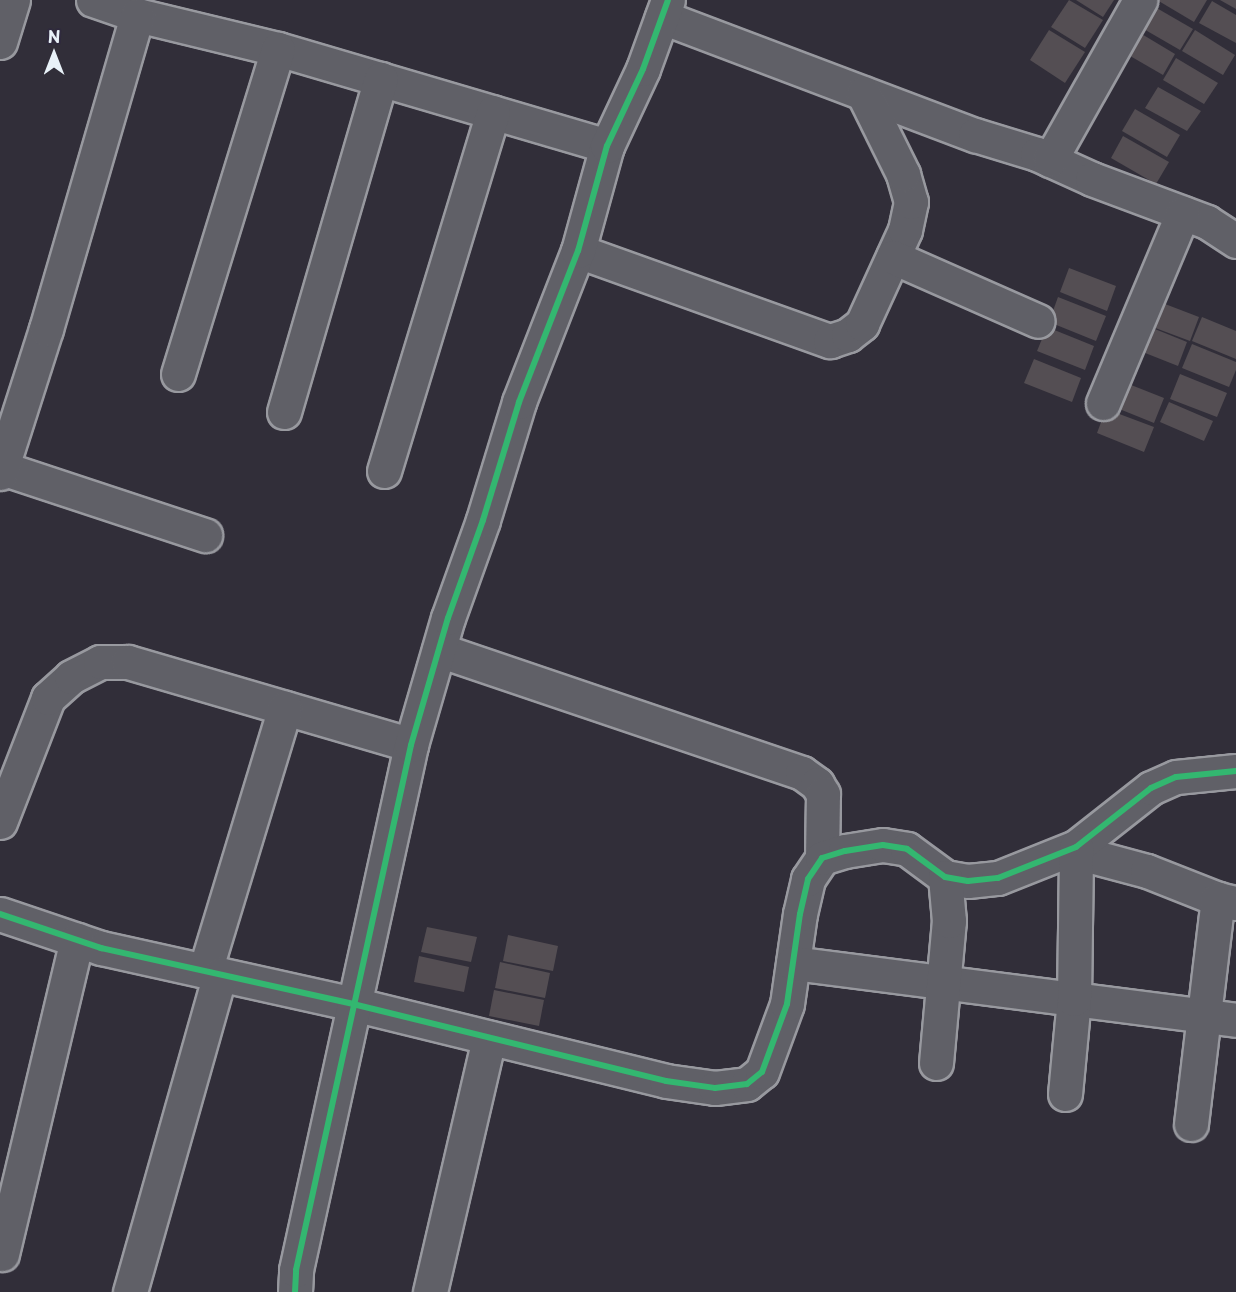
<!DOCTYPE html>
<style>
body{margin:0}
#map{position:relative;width:1236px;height:1292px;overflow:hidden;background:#312e39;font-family:"Playpen Sans",sans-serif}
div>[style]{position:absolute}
.building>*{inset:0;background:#544e53}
.roads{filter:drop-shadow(2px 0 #98999f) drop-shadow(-2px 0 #98999f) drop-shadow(0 2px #98999f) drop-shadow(0 -2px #98999f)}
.minor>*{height:33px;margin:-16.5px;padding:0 16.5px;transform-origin:16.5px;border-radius:16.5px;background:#606067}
.cycleway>*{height:6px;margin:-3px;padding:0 3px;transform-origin:3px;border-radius:3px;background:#33b770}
span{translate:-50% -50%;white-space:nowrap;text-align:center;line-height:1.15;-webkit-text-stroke:4.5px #2f2a3d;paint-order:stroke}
.north{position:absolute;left:24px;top:24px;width:60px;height:60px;-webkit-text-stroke:4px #2f2a3d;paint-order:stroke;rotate:0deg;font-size:16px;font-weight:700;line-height:24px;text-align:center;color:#e8f1f8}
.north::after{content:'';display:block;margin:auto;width:21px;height:27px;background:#e8f1f8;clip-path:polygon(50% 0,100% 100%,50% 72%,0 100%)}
</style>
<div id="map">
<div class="building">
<i style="clip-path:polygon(1069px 0,1103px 20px,1085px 48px,1051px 27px)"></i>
<i style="clip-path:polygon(1076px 0,1114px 0,1103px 17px)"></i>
<i style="clip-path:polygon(1157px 0,1207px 0,1194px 22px)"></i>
<i style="clip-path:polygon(1220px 0,1236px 0,1236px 9px)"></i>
<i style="clip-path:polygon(1212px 1px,1236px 15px,1236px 43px,1199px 23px)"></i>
<i style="clip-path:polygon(1148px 3px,1193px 29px,1180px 50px,1135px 24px)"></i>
<i style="clip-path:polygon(1130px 27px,1175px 54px,1163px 75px,1118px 49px)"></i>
<i style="clip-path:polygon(1049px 30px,1085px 52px,1065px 83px,1030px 60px)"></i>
<i style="clip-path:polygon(1195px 30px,1235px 55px,1223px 75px,1182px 51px)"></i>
<i style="clip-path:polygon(1176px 58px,1218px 83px,1204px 104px,1163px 80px)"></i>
<i style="clip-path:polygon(1158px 87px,1201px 111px,1187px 131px,1145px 108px)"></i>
<i style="clip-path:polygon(1135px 109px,1180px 135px,1167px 157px,1122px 131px)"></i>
<i style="clip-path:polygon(1123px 136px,1169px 162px,1156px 184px,1111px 158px)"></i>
<i style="clip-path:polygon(1069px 268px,1116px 286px,1107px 311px,1060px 292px)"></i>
<i style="clip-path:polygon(1058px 297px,1106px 316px,1096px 341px,1049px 322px)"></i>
<i style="clip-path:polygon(1152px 299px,1199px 317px,1190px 341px,1142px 323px)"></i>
<i style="clip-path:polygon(1202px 317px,1236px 331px,1236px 359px,1192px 341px)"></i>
<i style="clip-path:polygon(1140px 323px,1187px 342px,1178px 366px,1130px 347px)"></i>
<i style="clip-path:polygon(1047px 327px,1094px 346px,1085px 370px,1037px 351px)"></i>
<i style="clip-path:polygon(1192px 344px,1236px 362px,1236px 370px,1229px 387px,1182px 368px)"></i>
<i style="clip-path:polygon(1034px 359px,1081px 378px,1072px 402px,1024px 383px)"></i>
<i style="clip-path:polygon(1180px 374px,1227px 393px,1217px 417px,1170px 399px)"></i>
<i style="clip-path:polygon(1116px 379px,1164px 398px,1154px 423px,1107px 404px)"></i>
<i style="clip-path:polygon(1169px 402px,1213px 421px,1204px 441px,1160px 422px)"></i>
<i style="clip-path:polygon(1106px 409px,1154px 427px,1144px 452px,1097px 433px)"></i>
<i style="clip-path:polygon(427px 927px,477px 937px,471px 962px,421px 952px)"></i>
<i style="clip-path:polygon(508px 935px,558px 946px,553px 971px,503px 961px)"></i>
<i style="clip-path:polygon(419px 956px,469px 967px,464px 992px,414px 982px)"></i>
<i style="clip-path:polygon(500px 962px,550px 973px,545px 998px,495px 988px)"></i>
<i style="clip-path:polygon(494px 990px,544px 1000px,539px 1026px,489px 1016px)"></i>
</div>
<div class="roads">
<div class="minor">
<i style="left:93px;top:0;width:46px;rotate:18.8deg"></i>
<i style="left:137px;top:15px;width:145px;rotate:13.6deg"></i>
<i style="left:278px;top:49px;width:343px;rotate:16.4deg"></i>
<i style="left:662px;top:17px;width:335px;rotate:20.7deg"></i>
<i style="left:975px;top:135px;width:65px;rotate:17deg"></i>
<i style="left:1037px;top:154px;width:60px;rotate:24.4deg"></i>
<i style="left:1092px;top:179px;width:123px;rotate:20.5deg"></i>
<i style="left:1207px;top:222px;width:35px;rotate:33deg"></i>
<i style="left:0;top:42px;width:44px;rotate:-72.8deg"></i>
<i style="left:1050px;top:160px;width:184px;rotate:-60.6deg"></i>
<i style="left:578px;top:251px;width:268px;rotate:19.7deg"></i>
<i style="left:830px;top:341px;width:19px;rotate:-18deg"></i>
<i style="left:848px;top:335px;width:18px;rotate:-38deg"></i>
<i style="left:862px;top:324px;width:103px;rotate:-65.4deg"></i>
<i style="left:905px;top:230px;width:29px;rotate:-78deg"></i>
<i style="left:911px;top:202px;width:29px;rotate:-106deg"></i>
<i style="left:903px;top:174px;width:90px;rotate:-116.3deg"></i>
<i style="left:893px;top:257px;width:158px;rotate:23.8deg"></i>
<i style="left:178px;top:374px;width:340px;rotate:-72.9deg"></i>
<i style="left:1103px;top:403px;width:206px;rotate:-67.2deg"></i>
<i style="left:284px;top:412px;width:347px;rotate:-73.8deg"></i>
<i style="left:2px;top:468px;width:214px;rotate:18.3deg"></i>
<i style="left:384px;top:471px;width:375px;rotate:-73.1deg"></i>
<i style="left:0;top:473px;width:151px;rotate:-72.3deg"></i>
<i style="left:46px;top:329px;width:327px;rotate:-73.8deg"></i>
<i style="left:439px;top:650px;width:383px;rotate:18.7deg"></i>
<i style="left:802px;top:773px;width:19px;rotate:36deg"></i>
<i style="left:817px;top:784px;width:12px;rotate:59deg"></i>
<i style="left:823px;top:794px;width:64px;rotate:90.9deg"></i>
<i style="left:0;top:822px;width:133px;rotate:-68.8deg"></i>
<i style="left:48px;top:698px;width:31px;rotate:-42deg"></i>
<i style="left:71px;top:677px;width:33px;rotate:-27deg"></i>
<i style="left:100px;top:662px;width:28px"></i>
<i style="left:128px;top:662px;width:295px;rotate:16.3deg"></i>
<i style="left:1076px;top:852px;width:73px;rotate:15deg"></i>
<i style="left:1147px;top:871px;width:76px;rotate:21.5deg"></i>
<i style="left:1218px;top:899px;width:18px;rotate:13deg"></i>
<i style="left:0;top:914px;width:107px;rotate:18.6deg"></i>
<i style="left:101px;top:948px;width:258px;rotate:12.5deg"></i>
<i style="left:353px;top:1004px;width:322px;rotate:13.8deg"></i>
<i style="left:666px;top:1081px;width:49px;rotate:8.1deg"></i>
<i style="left:715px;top:1088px;width:32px;rotate:-7deg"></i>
<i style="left:747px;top:1084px;width:19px;rotate:-39deg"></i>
<i style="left:762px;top:1072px;width:72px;rotate:-69.8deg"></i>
<i style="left:787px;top:1004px;width:91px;rotate:-81.8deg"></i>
<i style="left:800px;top:914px;width:36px;rotate:-77deg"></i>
<i style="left:808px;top:879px;width:25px;rotate:-56deg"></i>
<i style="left:822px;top:858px;width:24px;rotate:-17deg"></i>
<i style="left:845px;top:851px;width:38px;rotate:-9deg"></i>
<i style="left:883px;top:845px;width:24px;rotate:9deg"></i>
<i style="left:907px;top:849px;width:47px;rotate:36.4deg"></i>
<i style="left:945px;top:877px;width:23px;rotate:10deg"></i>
<i style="left:968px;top:881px;width:30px;rotate:-6deg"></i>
<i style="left:998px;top:878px;width:84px;rotate:-21.7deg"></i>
<i style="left:1076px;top:847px;width:95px;rotate:-38.2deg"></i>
<i style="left:1151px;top:788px;width:27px;rotate:-24deg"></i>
<i style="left:1176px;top:777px;width:60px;rotate:-5.7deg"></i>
<i style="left:793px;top:963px;width:447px;rotate:7.3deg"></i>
<i style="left:205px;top:971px;width:275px;rotate:-73.1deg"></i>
<i style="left:936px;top:1063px;width:143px;rotate:-84.8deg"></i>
<i style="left:949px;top:921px;width:44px;rotate:-95.2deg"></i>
<i style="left:1065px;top:1094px;width:95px;rotate:-84.6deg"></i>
<i style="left:1074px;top:999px;width:152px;rotate:-89.2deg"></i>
<i style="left:1191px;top:1124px;width:227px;rotate:-83.2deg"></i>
<i style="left:2px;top:1254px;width:323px;rotate:-76.6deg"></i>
<i style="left:130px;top:1292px;width:330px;rotate:-74.2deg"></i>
<i style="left:295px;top:1292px;width:22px;rotate:-87deg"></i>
<i style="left:296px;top:1270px;width:537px;rotate:-77.64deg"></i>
<i style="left:411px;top:745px;width:132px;rotate:-73.8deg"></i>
<i style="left:448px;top:618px;width:104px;rotate:-70.3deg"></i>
<i style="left:483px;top:520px;width:123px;rotate:-73deg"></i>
<i style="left:519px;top:402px;width:162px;rotate:-68.7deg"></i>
<i style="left:578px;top:251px;width:109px;rotate:-74.6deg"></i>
<i style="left:607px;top:146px;width:85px;rotate:-64.9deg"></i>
<i style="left:643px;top:69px;width:73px;rotate:-70.1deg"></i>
<i style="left:430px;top:1292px;width:261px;rotate:-76.9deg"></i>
</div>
</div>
<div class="cycleway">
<i style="left:0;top:914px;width:107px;rotate:18.6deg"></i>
<i style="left:101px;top:948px;width:258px;rotate:12.5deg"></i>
<i style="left:353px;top:1004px;width:322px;rotate:13.8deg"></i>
<i style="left:666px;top:1081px;width:49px;rotate:8.1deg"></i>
<i style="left:715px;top:1088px;width:32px;rotate:-7deg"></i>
<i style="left:747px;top:1084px;width:19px;rotate:-39deg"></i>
<i style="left:762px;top:1072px;width:72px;rotate:-69.8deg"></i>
<i style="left:787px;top:1004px;width:91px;rotate:-81.8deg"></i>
<i style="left:800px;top:914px;width:36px;rotate:-77deg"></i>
<i style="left:808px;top:879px;width:25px;rotate:-56deg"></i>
<i style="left:822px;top:858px;width:24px;rotate:-17deg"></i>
<i style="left:845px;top:851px;width:38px;rotate:-9deg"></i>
<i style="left:883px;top:845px;width:24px;rotate:9deg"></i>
<i style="left:907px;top:849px;width:47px;rotate:36.4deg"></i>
<i style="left:945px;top:877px;width:23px;rotate:10deg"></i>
<i style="left:968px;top:881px;width:30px;rotate:-6deg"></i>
<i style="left:998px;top:878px;width:84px;rotate:-21.7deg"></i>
<i style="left:1076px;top:847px;width:95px;rotate:-38.2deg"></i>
<i style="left:1151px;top:788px;width:27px;rotate:-24deg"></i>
<i style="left:1176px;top:777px;width:60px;rotate:-5.7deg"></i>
<i style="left:295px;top:1292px;width:22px;rotate:-87deg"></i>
<i style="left:296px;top:1270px;width:537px;rotate:-77.64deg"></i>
<i style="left:411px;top:745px;width:132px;rotate:-73.8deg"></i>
<i style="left:448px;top:618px;width:104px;rotate:-70.3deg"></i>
<i style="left:483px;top:520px;width:123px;rotate:-73deg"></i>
<i style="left:519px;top:402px;width:162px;rotate:-68.7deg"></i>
<i style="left:578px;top:251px;width:109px;rotate:-74.6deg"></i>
<i style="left:607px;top:146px;width:85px;rotate:-64.9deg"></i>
<i style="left:643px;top:69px;width:73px;rotate:-70.1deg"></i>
</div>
<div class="north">N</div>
</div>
